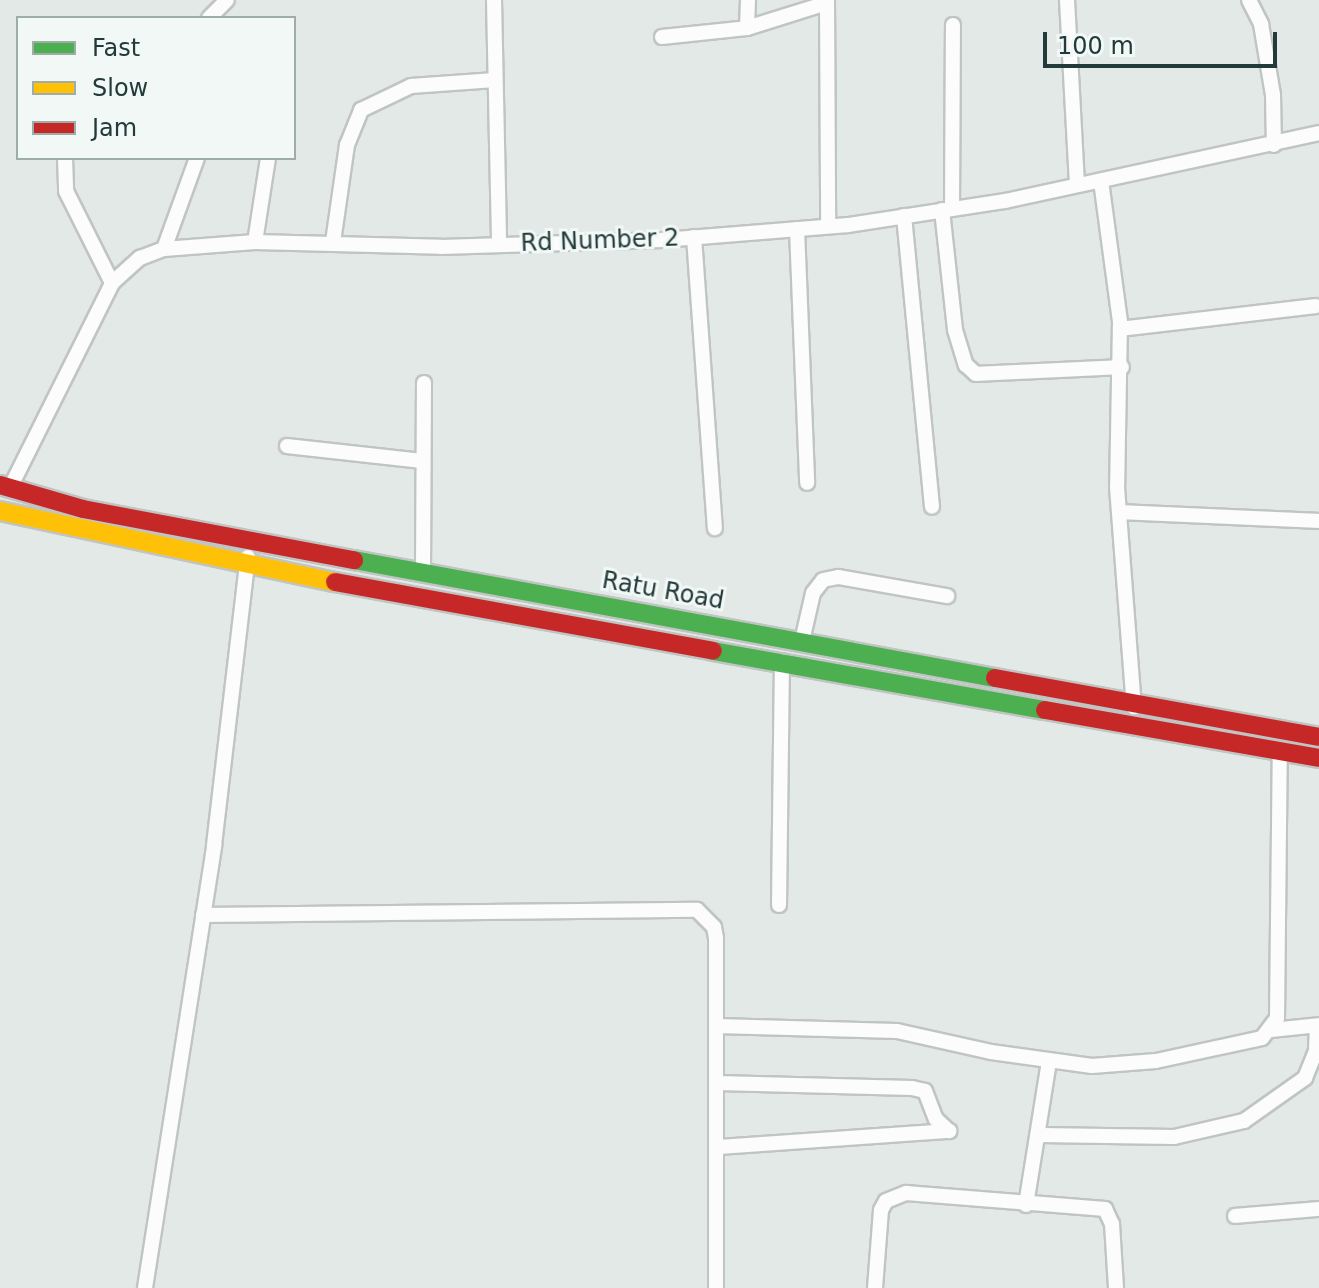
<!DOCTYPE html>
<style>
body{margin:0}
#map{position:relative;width:1319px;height:1288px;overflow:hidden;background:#e3e9e7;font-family:"DejaVu Sans",sans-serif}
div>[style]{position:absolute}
.roads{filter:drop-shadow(2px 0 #c0c5c4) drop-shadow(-2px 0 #c0c5c4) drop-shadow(0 2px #c0c5c4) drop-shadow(0 -2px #c0c5c4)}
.street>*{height:14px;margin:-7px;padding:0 7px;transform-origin:7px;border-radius:7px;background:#fbfcfb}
.fast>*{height:18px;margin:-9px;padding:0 9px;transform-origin:9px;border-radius:9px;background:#4caf50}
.slow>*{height:18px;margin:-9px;padding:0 9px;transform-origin:9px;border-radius:9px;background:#ffc107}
.jam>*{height:18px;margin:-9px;padding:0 9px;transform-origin:9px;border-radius:9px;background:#c62828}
span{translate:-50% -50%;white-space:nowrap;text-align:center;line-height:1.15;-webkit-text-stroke:6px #f1f8f6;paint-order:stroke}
.street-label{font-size:24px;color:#223a39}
.legend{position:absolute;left:16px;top:16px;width:280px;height:144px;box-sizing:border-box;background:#f1f8f6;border:2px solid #9eacaa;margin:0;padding:10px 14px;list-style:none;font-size:24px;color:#223a39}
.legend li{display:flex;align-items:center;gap:16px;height:40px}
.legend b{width:40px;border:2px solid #9eacaa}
.scale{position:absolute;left:1043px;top:32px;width:234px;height:36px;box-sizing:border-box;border:4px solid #223a39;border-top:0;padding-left:10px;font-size:24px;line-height:28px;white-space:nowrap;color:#223a39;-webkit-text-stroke:6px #f1f8f6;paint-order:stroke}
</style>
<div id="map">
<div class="roads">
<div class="street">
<i style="left:494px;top:0;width:245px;rotate:88.8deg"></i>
<i style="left:827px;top:0;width:226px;rotate:89.7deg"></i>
<i style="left:1067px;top:0;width:185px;rotate:86.9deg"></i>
<i style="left:1249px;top:0;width:27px;rotate:63deg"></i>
<i style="left:1261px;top:24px;width:72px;rotate:80.4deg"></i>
<i style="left:1273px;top:95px;width:50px;rotate:88.9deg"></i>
<i style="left:209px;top:18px;width:25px;rotate:-45deg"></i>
<i style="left:747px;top:28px;width:28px;rotate:-88deg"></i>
<i style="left:662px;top:37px;width:85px;rotate:-6deg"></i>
<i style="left:747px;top:28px;width:84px;rotate:-17.4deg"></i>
<i style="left:65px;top:158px;width:33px;rotate:88deg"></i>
<i style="left:66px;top:191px;width:103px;rotate:63.4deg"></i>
<i style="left:1101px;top:181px;width:142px;rotate:82.3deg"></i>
<i style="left:1120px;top:322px;width:165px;rotate:91deg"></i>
<i style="left:1117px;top:487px;width:221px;rotate:85.6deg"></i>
<i style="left:952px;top:209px;width:184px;rotate:-89.7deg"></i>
<i style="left:942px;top:210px;width:121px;rotate:83.8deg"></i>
<i style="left:955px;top:330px;width:37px;rotate:73deg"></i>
<i style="left:966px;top:365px;width:13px;rotate:42deg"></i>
<i style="left:976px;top:374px;width:146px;rotate:-2.7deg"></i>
<i style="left:904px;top:216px;width:292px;rotate:84.5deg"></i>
<i style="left:797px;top:229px;width:254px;rotate:87.7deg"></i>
<i style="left:694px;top:237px;width:292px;rotate:85.9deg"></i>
<i style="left:255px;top:242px;width:85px;rotate:-81.2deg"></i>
<i style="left:333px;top:242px;width:98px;rotate:-81.8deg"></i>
<i style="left:347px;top:145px;width:38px;rotate:-68deg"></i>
<i style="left:361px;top:110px;width:55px;rotate:-25.6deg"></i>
<i style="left:411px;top:86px;width:84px;rotate:-4.1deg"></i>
<i style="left:164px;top:249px;width:97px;rotate:-70.1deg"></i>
<i style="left:1120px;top:329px;width:197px;rotate:-6.7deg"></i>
<i style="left:287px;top:446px;width:136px;rotate:6.3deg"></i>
<i style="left:10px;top:488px;width:229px;rotate:-63.5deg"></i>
<i style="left:112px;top:283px;width:38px;rotate:-42deg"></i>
<i style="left:140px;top:258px;width:26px;rotate:-21deg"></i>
<i style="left:164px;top:249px;width:91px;rotate:-4.4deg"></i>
<i style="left:255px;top:242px;width:186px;rotate:1.5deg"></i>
<i style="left:441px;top:247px;width:222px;rotate:-1.8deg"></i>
<i style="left:663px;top:240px;width:186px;rotate:-4.6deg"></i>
<i style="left:848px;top:225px;width:159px;rotate:-8.7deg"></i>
<i style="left:1005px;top:201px;width:321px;rotate:-12.2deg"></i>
<i style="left:1120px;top:512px;width:199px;rotate:2.6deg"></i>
<i style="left:423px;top:573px;width:190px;rotate:-89.7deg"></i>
<i style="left:802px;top:641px;width:49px;rotate:-77.1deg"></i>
<i style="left:813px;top:593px;width:16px;rotate:-52deg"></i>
<i style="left:823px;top:580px;width:16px;rotate:-11deg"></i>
<i style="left:839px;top:577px;width:110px;rotate:10deg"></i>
<i style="left:779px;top:905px;width:244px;rotate:-89.3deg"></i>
<i style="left:203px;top:915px;width:494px;rotate:-0.6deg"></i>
<i style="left:697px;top:910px;width:24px;rotate:45deg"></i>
<i style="left:714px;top:927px;width:11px;rotate:80deg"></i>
<i style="left:716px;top:938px;width:350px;rotate:90deg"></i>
<i style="left:717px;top:1026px;width:180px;rotate:1.6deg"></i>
<i style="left:897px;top:1031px;width:96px;rotate:12.6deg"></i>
<i style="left:991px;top:1052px;width:102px;rotate:7.9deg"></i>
<i style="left:1092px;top:1066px;width:64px;rotate:-4.5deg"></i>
<i style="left:1156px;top:1061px;width:108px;rotate:-12.2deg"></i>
<i style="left:1262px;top:1038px;width:25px;rotate:-53deg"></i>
<i style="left:1277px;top:1018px;width:267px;rotate:-89.4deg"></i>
<i style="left:1271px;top:1030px;width:48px;rotate:-5.9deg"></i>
<i style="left:718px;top:1083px;width:194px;rotate:1.5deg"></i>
<i style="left:912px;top:1088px;width:13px;rotate:13deg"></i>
<i style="left:925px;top:1091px;width:30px;rotate:69deg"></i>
<i style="left:936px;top:1119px;width:18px;rotate:43deg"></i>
<i style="left:1040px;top:1135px;width:134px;rotate:0.9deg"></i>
<i style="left:1174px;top:1137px;width:72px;rotate:-12.9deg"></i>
<i style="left:1244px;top:1121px;width:75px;rotate:-35.2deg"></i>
<i style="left:1305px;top:1078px;width:29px;rotate:-68deg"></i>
<i style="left:1316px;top:1051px;width:24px;rotate:-88deg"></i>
<i style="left:719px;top:1147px;width:231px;rotate:-4deg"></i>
<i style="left:1026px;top:1205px;width:145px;rotate:-80.9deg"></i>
<i style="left:1235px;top:1216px;width:84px;rotate:-4.8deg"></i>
<i style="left:145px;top:1288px;width:448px;rotate:-81.1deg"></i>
<i style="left:214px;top:845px;width:290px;rotate:-83.3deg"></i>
<i style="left:875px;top:1288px;width:78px;rotate:-85.6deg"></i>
<i style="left:881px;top:1210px;width:10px;rotate:-61deg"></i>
<i style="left:886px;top:1201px;width:22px;rotate:-22deg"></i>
<i style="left:906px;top:1193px;width:200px;rotate:4.6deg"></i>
<i style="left:1105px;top:1209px;width:17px;rotate:65deg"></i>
<i style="left:1112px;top:1224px;width:64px;rotate:86.4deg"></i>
</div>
<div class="fast">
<i style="left:354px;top:560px;width:652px;rotate:10.43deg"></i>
<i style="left:713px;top:651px;width:337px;rotate:10.1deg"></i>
</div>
<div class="slow">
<i style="left:0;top:511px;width:342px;rotate:12deg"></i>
</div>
<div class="jam">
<i style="left:0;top:485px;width:86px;rotate:16.1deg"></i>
<i style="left:83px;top:509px;width:276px;rotate:10.7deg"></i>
<i style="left:335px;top:582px;width:384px;rotate:10.3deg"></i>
<i style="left:995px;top:678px;width:329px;rotate:10.3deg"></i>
<i style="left:1045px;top:710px;width:278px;rotate:9.9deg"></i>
</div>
</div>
<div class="street-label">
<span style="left:600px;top:241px;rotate:-2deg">Rd Number 2</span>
<span style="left:663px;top:591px;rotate:10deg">Ratu Road</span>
</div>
<ul class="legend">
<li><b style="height:10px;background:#4caf50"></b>Fast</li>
<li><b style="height:10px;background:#ffc107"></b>Slow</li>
<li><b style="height:10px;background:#c62828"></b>Jam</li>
</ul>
<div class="scale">100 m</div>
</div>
